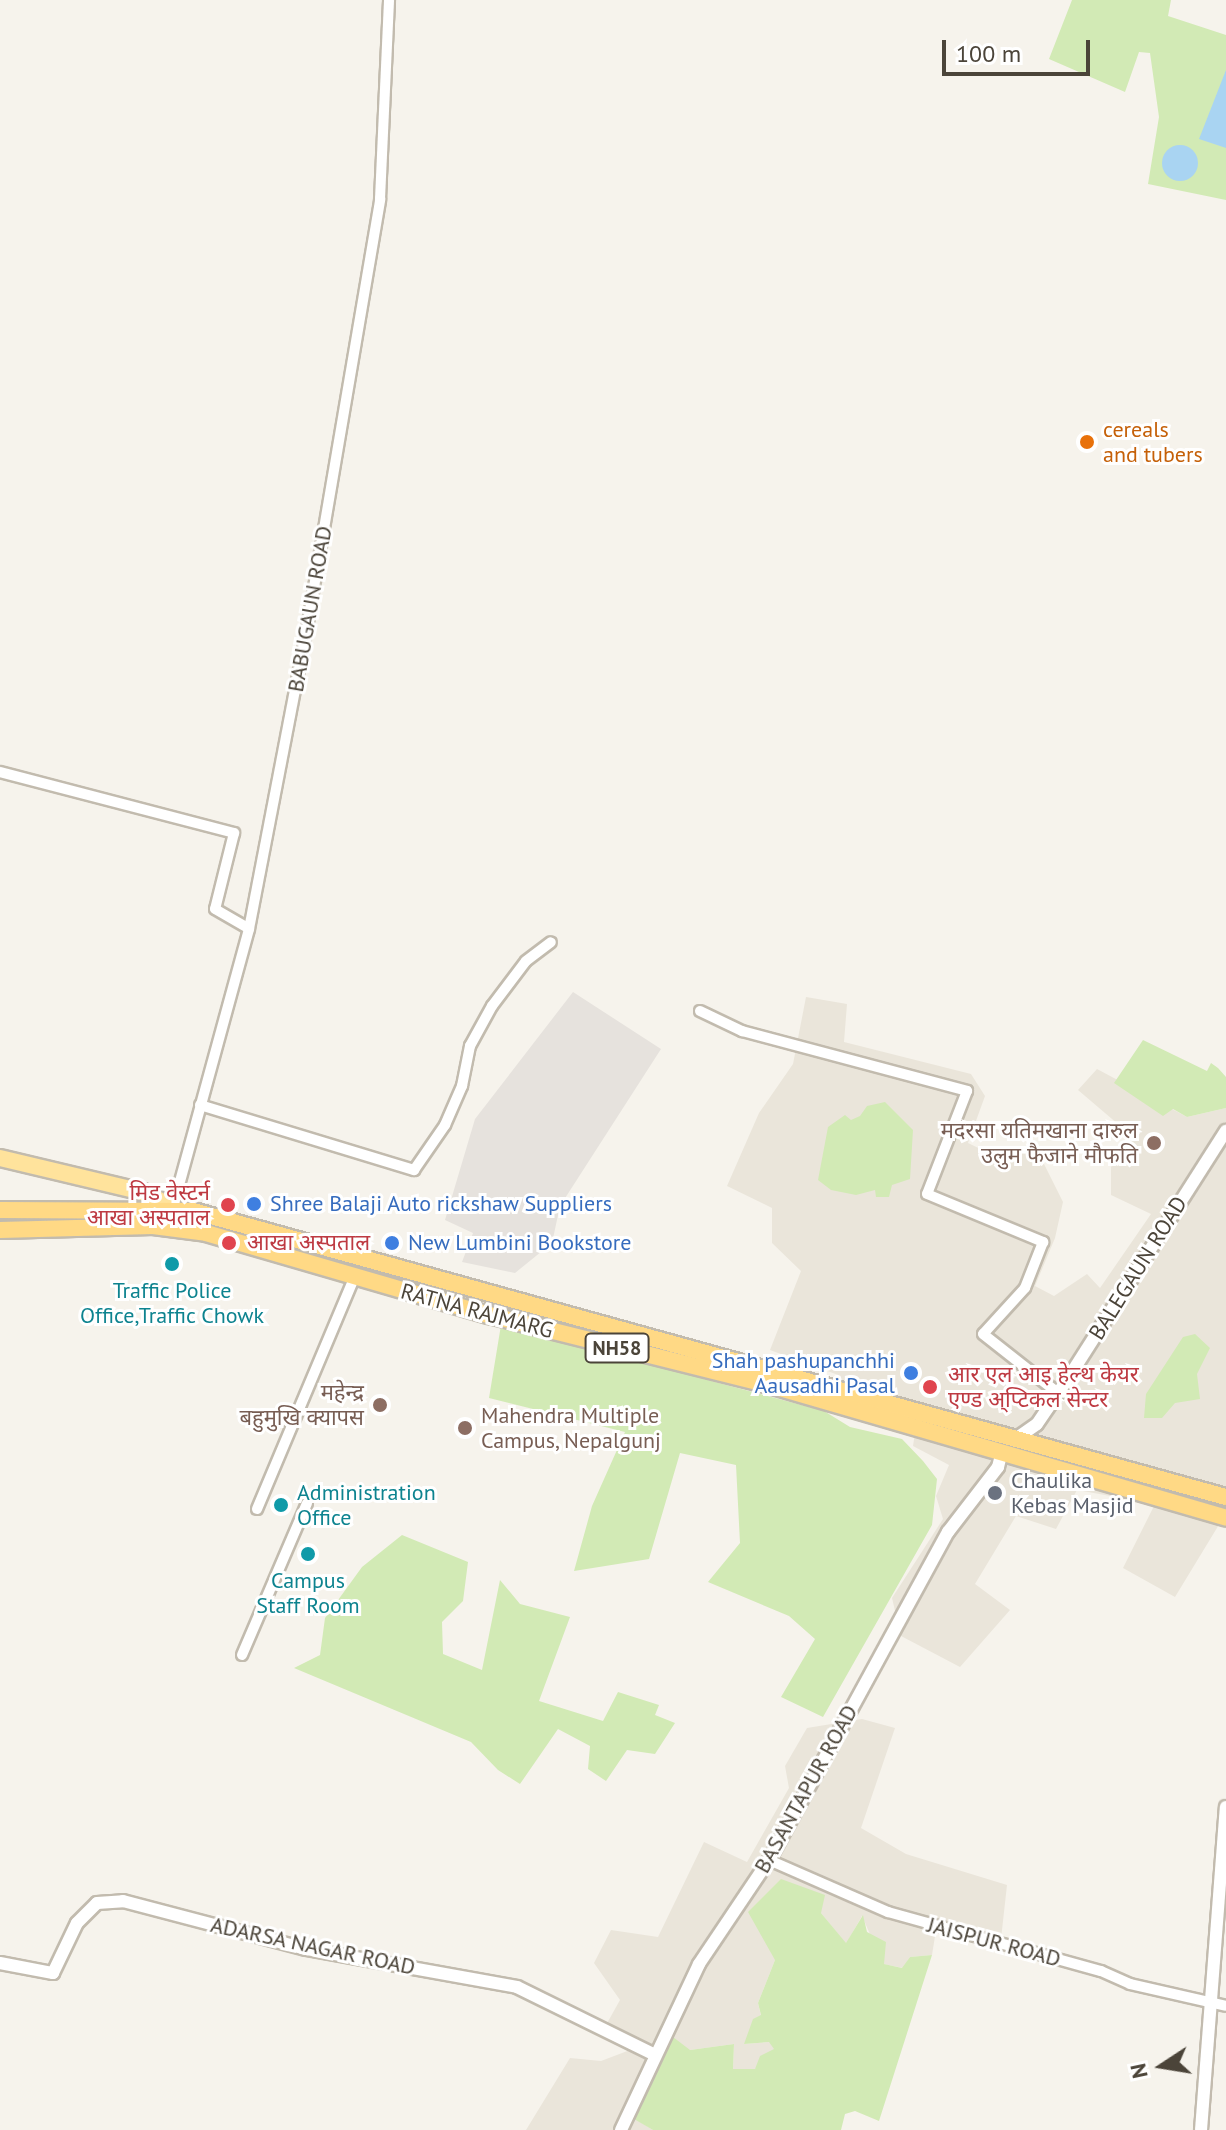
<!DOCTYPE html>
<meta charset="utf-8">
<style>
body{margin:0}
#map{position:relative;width:1226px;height:2130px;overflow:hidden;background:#f6f3ec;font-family:"PT Sans","Noto Sans Devanagari",sans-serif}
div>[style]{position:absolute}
.residential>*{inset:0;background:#eae5da}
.industrial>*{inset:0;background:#e6e2dd}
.green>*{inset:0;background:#d2eab5}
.water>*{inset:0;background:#a9d4f2}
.round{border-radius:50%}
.roads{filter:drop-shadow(2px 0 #c2bbae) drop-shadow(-2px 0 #c2bbae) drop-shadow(0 2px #c2bbae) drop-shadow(0 -2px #c2bbae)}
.minor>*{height:10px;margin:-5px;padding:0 5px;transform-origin:5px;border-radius:5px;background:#fff}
.tertiary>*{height:12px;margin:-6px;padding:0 6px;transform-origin:6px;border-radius:6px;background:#fff}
.primary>*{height:16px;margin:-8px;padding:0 8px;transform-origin:8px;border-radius:8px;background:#ffe39c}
.trunk>*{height:16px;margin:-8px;padding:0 8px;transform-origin:8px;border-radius:8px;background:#ffd985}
.dots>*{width:22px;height:22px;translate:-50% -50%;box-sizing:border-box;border:4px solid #fff;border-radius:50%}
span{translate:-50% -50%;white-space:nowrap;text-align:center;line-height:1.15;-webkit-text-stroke:6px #fff;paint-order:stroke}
.shield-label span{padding:2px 6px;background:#fff;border:2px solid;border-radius:6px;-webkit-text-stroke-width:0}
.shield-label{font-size:20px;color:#4b4439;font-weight:700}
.food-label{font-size:22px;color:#c56008}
.left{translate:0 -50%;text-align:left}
.street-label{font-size:22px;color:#4b4439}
.education-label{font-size:22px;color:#785e54}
.right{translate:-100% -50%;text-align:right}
.health-label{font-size:22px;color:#be3a42}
.shop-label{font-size:22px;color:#366cbe}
.culture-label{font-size:22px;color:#0d838f}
.worship-label{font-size:22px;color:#5b616d}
.north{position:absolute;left:1122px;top:2026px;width:80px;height:80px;-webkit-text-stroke:6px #fff;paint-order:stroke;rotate:258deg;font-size:22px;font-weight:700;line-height:32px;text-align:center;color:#4b4439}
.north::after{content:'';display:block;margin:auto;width:28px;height:36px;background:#4b4439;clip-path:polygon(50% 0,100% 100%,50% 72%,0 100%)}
.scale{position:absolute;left:942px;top:40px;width:148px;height:36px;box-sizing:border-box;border:4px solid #4b4439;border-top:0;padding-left:10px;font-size:24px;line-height:28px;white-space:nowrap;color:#4b4439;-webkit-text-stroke:6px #fff;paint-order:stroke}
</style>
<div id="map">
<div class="residential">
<i style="clip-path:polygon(806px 997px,847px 1004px,844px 1042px,971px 1074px,985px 1096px,968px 1143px,995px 1156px,1021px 1149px,1038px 1152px,1063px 1202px,1055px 1238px,1035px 1286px,1054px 1296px,1087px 1274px,1100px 1288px,1151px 1214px,1111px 1195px,1111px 1167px,1132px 1136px,1078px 1090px,1097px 1069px,1187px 1117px,1226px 1108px,1226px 1496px,1220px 1523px,1175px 1597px,1123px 1568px,1155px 1504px,1077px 1490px,1056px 1529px,1016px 1516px,975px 1584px,1010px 1610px,960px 1667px,901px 1636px,892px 1598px,943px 1519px,936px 1496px,949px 1465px,913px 1446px,915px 1433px,836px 1415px,841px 1376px,770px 1350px,801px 1271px,772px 1243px,772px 1208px,727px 1186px,759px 1113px,793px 1064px)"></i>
<i style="clip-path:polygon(862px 1719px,895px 1728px,861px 1828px,906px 1854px,1007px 1885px,1001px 1939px,937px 1924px,932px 1955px,910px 1957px,903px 1968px,883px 1964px,862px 1916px,846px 1944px,821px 1913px,775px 1960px,758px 2003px,761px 2016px,744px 2044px,770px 2042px,775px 2049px,755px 2069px,733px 2069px,734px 2044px,690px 2050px,634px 2118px,653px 2130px,526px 2130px,570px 2058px,601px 2061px,630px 2050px,601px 2034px,620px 2000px,594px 1963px,611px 1930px,658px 1937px,704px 1842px,747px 1862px,789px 1788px,785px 1766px,807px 1728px)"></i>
</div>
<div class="industrial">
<i style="clip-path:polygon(573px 992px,661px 1049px,560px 1206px,552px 1243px,515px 1273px,462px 1262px,473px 1233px,445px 1220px,475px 1119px)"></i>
</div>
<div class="green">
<i style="clip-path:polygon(1072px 0,1171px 0,1168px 16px,1226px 35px,1226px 200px,1148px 184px,1159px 117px,1150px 53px,1139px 52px,1125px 92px,1049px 59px)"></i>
<i style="clip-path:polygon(1143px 1040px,1207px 1071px,1211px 1063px,1218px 1068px,1226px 1077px,1226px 1108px,1187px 1117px,1173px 1109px,1163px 1116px,1114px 1083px)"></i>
<i style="clip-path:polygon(885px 1102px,913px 1130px,910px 1179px,892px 1185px,889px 1197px,876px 1197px,875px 1190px,856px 1195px,831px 1190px,818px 1180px,828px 1127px,845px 1115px,851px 1120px,860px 1116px,867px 1106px)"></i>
<i style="clip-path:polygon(501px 1325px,824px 1411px,850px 1427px,902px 1439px,923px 1461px,937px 1479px,932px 1525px,823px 1717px,781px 1697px,815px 1639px,789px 1616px,708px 1582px,740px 1543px,736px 1465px,680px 1453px,649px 1559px,574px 1571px,592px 1506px,625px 1432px,489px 1398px)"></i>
<i style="clip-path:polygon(1195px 1334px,1210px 1348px,1197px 1374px,1200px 1399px,1175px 1403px,1162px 1418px,1144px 1418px,1146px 1394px,1183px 1337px)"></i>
<i style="clip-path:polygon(402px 1535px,468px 1562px,463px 1601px,442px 1622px,443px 1654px,482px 1670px,500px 1580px,520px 1604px,570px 1617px,539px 1701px,603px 1721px,618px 1692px,659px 1705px,655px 1715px,675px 1723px,655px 1754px,627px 1750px,606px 1781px,588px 1769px,590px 1746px,558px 1729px,520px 1784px,498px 1770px,471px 1742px,294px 1668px,320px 1655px,325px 1618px,362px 1567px)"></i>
<i style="clip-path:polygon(781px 1879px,825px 1895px,821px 1913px,846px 1943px,863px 1915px,867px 1932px,886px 1942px,884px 1964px,902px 1968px,910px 1957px,932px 1955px,879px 2121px,855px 2111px,845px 2114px,841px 2130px,653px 2130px,634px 2119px,673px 2037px,690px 2050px,734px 2044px,733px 2069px,755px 2069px,760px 2056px,774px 2049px,769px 2042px,744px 2044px,753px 2019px,761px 2015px,758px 2003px,775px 1960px,748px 1912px)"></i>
</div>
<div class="water">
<i style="clip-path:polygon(1226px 70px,1226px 148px,1199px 139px)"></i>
<i class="round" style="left:1162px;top:145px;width:36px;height:36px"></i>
</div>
<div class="roads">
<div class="minor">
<i style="left:0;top:772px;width:242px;rotate:14.6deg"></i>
<i style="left:234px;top:833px;width:78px;rotate:104deg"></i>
<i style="left:215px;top:909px;width:39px;rotate:30deg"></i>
<i style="left:700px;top:1011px;width:47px;rotate:25.5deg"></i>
<i style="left:742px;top:1031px;width:233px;rotate:14.9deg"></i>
<i style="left:967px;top:1091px;width:110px;rotate:111.2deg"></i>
<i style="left:927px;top:1194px;width:126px;rotate:22.5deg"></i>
<i style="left:1043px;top:1242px;width:49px;rotate:111.4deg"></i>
<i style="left:1025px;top:1288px;width:62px;rotate:132.4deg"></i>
<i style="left:983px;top:1334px;width:95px;rotate:38.2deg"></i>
<i style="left:200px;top:1105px;width:224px;rotate:16.9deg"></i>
<i style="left:414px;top:1170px;width:55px;rotate:-55.4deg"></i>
<i style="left:445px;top:1125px;width:43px;rotate:-66.4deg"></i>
<i style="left:462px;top:1086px;width:41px;rotate:-78.7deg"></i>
<i style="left:470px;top:1046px;width:46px;rotate:-61.2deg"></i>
<i style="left:492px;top:1006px;width:56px;rotate:-52.9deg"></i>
<i style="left:526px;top:961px;width:31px;rotate:-37deg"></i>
<i style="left:173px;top:1207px;width:288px;rotate:-74.7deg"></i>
<i style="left:249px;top:929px;width:300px;rotate:-79.1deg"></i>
<i style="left:306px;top:634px;width:441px;rotate:-80.3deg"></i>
<i style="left:380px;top:199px;width:199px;rotate:-87.4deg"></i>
<i style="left:257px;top:1509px;width:251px;rotate:-67.2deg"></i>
<i style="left:354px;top:1278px;width:8px;rotate:-157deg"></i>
<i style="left:242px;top:1655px;width:165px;rotate:-66.8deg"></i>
<i style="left:769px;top:1860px;width:130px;rotate:23.6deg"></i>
<i style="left:888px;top:1912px;width:221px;rotate:15.5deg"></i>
<i style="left:1101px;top:1971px;width:32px;rotate:24deg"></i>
<i style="left:1130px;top:1984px;width:98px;rotate:12.9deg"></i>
</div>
<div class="tertiary">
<i style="left:1017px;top:1438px;width:24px;rotate:-35deg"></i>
<i style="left:1037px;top:1424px;width:57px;rotate:-55.8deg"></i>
<i style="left:1069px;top:1377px;width:292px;rotate:-57.5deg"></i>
<i style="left:0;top:1963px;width:54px;rotate:10.7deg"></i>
<i style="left:53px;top:1973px;width:55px;rotate:-64.4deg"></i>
<i style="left:77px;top:1923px;width:28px;rotate:-45deg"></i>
<i style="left:97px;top:1903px;width:26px;rotate:-4deg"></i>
<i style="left:123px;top:1901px;width:189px;rotate:14.7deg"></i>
<i style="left:306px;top:1949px;width:214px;rotate:10.2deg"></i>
<i style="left:517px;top:1987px;width:152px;rotate:26.2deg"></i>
<i style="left:621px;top:2130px;width:183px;rotate:-64.8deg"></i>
<i style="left:699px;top:1964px;width:125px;rotate:-56.1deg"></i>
<i style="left:769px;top:1860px;width:374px;rotate:-61.4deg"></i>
<i style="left:948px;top:1532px;width:82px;rotate:-52.4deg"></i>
<i style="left:998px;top:1467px;width:12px;rotate:-76deg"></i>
<i style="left:1201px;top:2130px;width:324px;rotate:-85.6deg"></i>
</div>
<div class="primary">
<i style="left:0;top:1158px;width:147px;rotate:13.4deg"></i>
<i style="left:143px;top:1192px;width:34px;rotate:27deg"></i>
</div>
<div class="trunk">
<i style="left:0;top:1210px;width:193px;rotate:0.3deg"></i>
<i style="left:193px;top:1211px;width:1072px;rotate:15.48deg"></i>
<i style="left:0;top:1230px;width:153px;rotate:-1.5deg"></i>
<i style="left:153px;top:1226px;width:53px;rotate:7.5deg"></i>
<i style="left:206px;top:1233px;width:295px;rotate:16.2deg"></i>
<i style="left:489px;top:1315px;width:285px;rotate:14deg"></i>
<i style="left:766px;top:1384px;width:479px;rotate:16.2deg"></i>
</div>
</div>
<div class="dots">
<i style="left:1087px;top:442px;background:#e8710a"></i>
<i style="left:1154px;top:1143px;background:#8d6e63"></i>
<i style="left:254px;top:1204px;background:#3f7fe0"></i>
<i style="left:228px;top:1205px;background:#e0444e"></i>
<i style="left:229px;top:1243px;background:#e0444e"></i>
<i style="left:392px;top:1243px;background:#3f7fe0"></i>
<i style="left:172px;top:1264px;background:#0f9aa8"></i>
<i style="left:911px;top:1373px;background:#3f7fe0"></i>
<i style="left:930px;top:1387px;background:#e0444e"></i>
<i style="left:380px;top:1405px;background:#8d6e63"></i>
<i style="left:465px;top:1428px;background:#8d6e63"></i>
<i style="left:995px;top:1493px;background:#6b7280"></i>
<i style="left:281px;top:1505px;background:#0f9aa8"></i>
<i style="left:308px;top:1554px;background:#0f9aa8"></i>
</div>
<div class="shield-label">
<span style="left:617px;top:1348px">NH58</span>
</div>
<div class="food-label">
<span class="left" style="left:1103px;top:442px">cereals<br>and tubers</span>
</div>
<div class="street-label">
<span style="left:310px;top:609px;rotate:-80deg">BABUGAUN ROAD</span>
<span style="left:1138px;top:1268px;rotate:-58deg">BALEGAUN ROAD</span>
<span style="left:477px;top:1311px;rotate:15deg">RATNA RAJMARG</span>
<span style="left:806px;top:1789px;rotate:-61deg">BASANTAPUR ROAD</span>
<span style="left:994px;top:1942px;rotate:15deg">JAISPUR ROAD</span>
<span style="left:313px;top:1946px;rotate:12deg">ADARSA NAGAR ROAD</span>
</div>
<div class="education-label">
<span class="right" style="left:1138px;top:1143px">मदरसा यतिमखाना दारुल<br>उलुम फैजाने माैफति</span>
<span class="right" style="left:364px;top:1405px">महेन्द्र<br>बहुमुखि क्यापस</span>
<span class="left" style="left:481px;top:1428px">Mahendra Multiple<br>Campus, Nepalgunj</span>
</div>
<div class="health-label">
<span class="right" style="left:210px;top:1205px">मिड वेस्टर्न<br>आखा अस्पताल</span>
<span class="left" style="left:247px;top:1243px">आखा अस्पताल</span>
<span class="left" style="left:948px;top:1387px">आर एल आइ हेल्थ केयर<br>एण्ड अ्प्टिकल सेन्टर</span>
</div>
<div class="shop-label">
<span class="left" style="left:270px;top:1204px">Shree Balaji Auto rickshaw Suppliers</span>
<span class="left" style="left:408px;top:1243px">New Lumbini Bookstore</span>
<span class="right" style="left:895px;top:1373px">Shah pashupanchhi<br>Aausadhi Pasal</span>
</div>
<div class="culture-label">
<span style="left:172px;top:1303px">Traffic Police<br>Office,Traffic Chowk</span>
<span class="left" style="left:297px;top:1505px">Administration<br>Office</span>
<span style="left:308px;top:1593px">Campus<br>Staff Room</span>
</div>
<div class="worship-label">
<span class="left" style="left:1011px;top:1493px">Chaulika<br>Kebas Masjid</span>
</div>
<div class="north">N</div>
<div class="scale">100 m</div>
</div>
